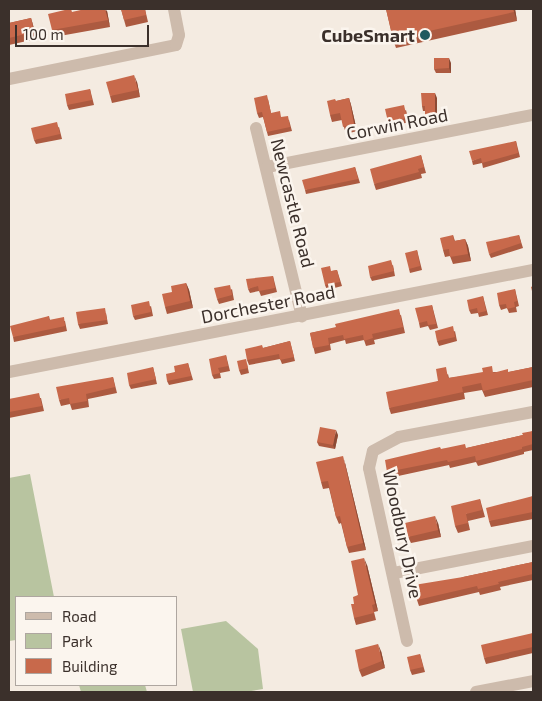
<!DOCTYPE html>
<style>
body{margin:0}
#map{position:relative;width:542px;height:701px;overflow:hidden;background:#f4ebe1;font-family:"Exo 2",sans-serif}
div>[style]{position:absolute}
.green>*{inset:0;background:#b8c4a0}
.minor>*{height:12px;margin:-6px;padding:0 6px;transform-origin:6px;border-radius:6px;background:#cdbbac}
.wall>*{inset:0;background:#ac5a40}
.shaded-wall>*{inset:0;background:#8c4a34}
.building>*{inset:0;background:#c8694b}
.dots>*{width:14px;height:14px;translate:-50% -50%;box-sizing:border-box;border:2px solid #fbf5ee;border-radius:50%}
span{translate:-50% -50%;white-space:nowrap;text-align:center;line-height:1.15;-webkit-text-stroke:5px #fbf5ee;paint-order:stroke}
.poi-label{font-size:18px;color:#3b302b;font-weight:700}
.right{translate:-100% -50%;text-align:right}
.street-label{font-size:18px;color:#3b302b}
.frame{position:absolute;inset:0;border:10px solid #3b302b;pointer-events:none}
.legend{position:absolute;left:15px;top:596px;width:162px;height:90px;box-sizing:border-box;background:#fbf5ee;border:1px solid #aea6a0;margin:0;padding:6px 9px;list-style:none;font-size:15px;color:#3b302b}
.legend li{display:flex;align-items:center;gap:10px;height:25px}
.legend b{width:25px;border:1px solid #aea6a0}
.scale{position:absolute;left:15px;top:25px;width:134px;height:22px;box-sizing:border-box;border:2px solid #3b302b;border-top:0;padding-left:6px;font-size:15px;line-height:18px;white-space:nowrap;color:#3b302b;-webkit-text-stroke:4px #fbf5ee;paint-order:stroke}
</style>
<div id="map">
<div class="green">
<i style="clip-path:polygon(30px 474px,54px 597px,16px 597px,16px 640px,9px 641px,9px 478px)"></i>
<i style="clip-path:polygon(226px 621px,258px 649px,263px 689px,245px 692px,193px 692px,181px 629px)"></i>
<i style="clip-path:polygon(79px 685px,145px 685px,147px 692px,81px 692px)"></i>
</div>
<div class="minor">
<i style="left:9px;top:79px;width:170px;rotate:-11.5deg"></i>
<i style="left:176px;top:45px;width:10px;rotate:-73deg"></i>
<i style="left:179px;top:35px;width:26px;rotate:-101deg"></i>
<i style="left:256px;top:128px;width:194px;rotate:76.3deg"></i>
<i style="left:267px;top:167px;width:271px;rotate:-11.1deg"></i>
<i style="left:9px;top:372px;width:534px;rotate:-11.02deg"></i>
<i style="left:394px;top:573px;width:142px;rotate:-11deg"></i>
<i style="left:407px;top:641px;width:177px;rotate:-102.4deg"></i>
<i style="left:369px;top:468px;width:17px;rotate:-77deg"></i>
<i style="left:373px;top:451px;width:30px;rotate:-28deg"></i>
<i style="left:399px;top:437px;width:136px;rotate:-10.6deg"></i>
<i style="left:476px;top:692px;width:58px;rotate:-10.9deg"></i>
</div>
<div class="wall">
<i style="clip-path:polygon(121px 9px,145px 9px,148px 22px,126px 27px)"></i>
<i style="clip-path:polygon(386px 9px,515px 9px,517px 21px,396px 48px,393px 39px)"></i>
<i style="clip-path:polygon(107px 11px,110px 27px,54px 37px,52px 30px,72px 12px)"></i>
<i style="clip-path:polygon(31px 18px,33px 25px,36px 39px,9px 45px,9px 23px)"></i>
<i style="clip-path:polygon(451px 63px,451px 73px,436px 73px,434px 69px)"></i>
<i style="clip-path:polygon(137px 82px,140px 97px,112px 103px,110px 96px)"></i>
<i style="clip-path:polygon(90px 89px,94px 105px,69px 110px,67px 105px)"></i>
<i style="clip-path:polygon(349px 98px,351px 105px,357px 131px,346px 134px,342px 120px,332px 122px,330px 115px,336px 101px)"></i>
<i style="clip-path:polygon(437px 98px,437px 120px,427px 120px,425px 115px,425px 111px,423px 111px,422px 106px)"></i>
<i style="clip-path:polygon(268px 99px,271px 113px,289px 120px,292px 131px,268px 136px,263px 117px,259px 118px,257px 113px)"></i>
<i style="clip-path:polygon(406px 110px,409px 122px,390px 127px,388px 122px)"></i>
<i style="clip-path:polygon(59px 127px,62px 139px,36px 144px,34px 140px)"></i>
<i style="clip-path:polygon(516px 141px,520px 157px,483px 168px,482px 163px,473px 165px,472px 161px)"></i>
<i style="clip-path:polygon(421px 155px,426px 173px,421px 174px,422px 178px,376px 190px,374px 184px)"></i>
<i style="clip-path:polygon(355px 167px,360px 183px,306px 194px,305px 190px)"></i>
<i style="clip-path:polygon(453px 235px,455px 241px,465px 239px,468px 246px,471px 261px,453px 264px,450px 256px,445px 257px,443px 250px)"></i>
<i style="clip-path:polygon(519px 235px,523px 248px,491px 258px,489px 254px)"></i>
<i style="clip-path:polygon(417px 250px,422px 270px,410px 273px,409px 269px)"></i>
<i style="clip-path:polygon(393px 265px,395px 276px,372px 281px,370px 277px)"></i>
<i style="clip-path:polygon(337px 270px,342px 286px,327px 290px,325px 285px,332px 271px)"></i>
<i style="clip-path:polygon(273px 276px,277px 292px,261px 296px,259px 291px,250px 293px,248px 289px)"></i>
<i style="clip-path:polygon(186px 283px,189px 290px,193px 308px,167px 314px,165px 307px)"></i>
<i style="clip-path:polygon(232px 289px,234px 300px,219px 304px,217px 299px)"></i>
<i style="clip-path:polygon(515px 289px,519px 306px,516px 307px,517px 312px,509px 313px,507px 308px,501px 310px,499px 305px)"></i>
<i style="clip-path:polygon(483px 296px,488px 315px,479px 317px,478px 313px,471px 314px,469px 310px)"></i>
<i style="clip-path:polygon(432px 305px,438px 328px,430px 330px,428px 326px,420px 328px,419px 323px)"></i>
<i style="clip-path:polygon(151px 306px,153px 316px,135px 320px,133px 316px)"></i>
<i style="clip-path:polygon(106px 313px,108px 324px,80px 329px,78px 324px)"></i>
<i style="clip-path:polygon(401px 315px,405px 333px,374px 340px,375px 344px,366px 346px,364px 340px,346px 344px,345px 340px,330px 344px,331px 350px,315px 354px,310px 333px)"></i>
<i style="clip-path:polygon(49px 316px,50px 320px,65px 321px,67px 331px,14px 342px,13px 337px)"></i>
<i style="clip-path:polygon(455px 331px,457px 341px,439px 346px,437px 341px)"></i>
<i style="clip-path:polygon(290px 341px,295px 361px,282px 364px,280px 359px,249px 365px,247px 360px,263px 348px)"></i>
<i style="clip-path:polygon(226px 355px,230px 371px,220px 373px,221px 378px,214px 379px,212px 375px)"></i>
<i style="clip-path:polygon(188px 363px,193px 380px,169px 385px,167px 381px,175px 372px)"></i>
<i style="clip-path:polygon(247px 364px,249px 373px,241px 375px,239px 370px)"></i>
<i style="clip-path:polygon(153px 367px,157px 384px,131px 389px,129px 385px)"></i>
<i style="clip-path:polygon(533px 367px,533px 387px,485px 397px,482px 390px,464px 393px,465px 399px,391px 414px,389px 408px,438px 381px,448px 374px,449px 378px,494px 372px,509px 372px)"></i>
<i style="clip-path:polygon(113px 377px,117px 393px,88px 399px,89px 407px,72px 410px,70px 404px,61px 406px,59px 400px)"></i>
<i style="clip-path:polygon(41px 398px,44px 411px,9px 418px,9px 399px)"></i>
<i style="clip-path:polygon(533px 431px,533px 450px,524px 452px,524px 454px,478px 466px,476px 462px,450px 468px,449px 465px,389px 478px,387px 472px,441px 449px,467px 448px,523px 435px)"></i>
<i style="clip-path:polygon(338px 435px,335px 449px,319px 446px,317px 442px)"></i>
<i style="clip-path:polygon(345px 463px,366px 550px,349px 553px,347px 547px,341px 523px,339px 524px,336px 517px,329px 488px,323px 489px,321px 482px)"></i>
<i style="clip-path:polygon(533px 496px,533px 519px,491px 527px,489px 521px)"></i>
<i style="clip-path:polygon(480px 499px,485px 517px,468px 521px,470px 530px,458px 533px,455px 526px)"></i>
<i style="clip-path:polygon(438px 523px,441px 537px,411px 543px,408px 537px)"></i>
<i style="clip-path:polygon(533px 562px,533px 580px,500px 587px,501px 590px,480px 595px,479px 592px,419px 606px,417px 600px,463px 577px)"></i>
<i style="clip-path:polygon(367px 565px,378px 611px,374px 612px,376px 620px,356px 625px,354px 618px,354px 604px,358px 595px)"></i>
<i style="clip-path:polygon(533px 633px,533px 653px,486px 664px,484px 658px)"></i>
<i style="clip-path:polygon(381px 651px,385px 668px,362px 677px,359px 670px)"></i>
<i style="clip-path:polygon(420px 654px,425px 672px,412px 675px,410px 670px)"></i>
</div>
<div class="shaded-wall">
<i style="clip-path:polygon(105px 9px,107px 11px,110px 27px,108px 20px)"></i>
<i style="clip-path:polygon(513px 9px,515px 9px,517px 21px)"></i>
<i style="clip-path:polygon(31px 18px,33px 25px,36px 39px,34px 32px)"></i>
<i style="clip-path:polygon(449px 58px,451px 63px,451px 73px,449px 68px)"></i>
<i style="clip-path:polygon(134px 75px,137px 82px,140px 97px,138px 90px)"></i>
<i style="clip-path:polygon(435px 93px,437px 98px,437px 120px,435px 115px)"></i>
<i style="clip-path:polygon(349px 98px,351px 105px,357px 131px,354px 124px)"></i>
<i style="clip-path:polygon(465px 239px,468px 246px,471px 261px,468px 254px)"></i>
<i style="clip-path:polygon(186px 283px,189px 290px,193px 308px,190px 301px)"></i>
<i style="clip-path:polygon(336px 430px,338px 435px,335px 449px,333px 445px)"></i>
<i style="clip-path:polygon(343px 456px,345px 463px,366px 550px,363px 543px)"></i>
<i style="clip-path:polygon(435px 516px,438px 523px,441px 537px,438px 530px)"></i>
<i style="clip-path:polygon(364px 558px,367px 565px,378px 611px,375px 604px)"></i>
<i style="clip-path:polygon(378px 644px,381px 651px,385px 668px,382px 661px)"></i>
</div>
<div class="building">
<i style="clip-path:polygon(69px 9px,71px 9px,72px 12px,85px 9px,105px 9px,108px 20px,52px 30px,48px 14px)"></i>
<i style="clip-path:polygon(121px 9px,145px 9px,146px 15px,124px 20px)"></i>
<i style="clip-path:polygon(386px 9px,513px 9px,514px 12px,393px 39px)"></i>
<i style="clip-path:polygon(31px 18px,34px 32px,9px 38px,9px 23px)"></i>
<i style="clip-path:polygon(434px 58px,449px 58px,449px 68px,434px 69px)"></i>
<i style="clip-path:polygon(134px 75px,138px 90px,110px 96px,106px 82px)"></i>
<i style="clip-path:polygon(90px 89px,92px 100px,67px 105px,65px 94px)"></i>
<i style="clip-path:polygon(421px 93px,435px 93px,435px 115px,425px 115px,425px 106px,422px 106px)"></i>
<i style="clip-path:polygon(267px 95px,271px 113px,280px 111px,281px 117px,288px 116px,290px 127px,267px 132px,262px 112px,257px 113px,254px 98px)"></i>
<i style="clip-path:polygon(349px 98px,354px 124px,343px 127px,340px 113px,330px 115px,327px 101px,335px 99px,336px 101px)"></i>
<i style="clip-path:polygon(404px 105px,407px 118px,388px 122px,385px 109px)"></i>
<i style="clip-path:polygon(57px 122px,60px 134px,34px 140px,31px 128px)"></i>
<i style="clip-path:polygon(516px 141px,518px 153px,482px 163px,481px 158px,472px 161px,469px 151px)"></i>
<i style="clip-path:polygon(421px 155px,424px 167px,418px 169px,419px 172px,374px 184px,370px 169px)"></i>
<i style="clip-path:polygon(355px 167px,358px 179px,305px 190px,302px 180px)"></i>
<i style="clip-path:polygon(453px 235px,454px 241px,465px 239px,468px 254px,450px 257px,449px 249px,443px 250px,440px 238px)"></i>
<i style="clip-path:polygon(519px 235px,521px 243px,489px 254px,486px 242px)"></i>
<i style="clip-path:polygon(417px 250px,420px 266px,409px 269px,405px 253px)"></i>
<i style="clip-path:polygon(391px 260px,394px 271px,370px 277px,368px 266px)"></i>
<i style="clip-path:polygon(330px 266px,331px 271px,337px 270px,340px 282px,325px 285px,321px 268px)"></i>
<i style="clip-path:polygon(273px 276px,275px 288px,259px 291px,258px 286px,248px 289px,246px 279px)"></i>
<i style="clip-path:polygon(186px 283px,190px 301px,165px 307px,162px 294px,172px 292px,171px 286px)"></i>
<i style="clip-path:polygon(230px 285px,232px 295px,217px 299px,214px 288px)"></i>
<i style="clip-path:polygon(533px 286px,533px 295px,531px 287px)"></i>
<i style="clip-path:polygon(515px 289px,517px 301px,514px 302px,515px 307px,507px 309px,506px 304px,499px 305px,497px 293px)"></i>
<i style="clip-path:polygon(483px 296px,486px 311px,478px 313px,477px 308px,469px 310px,467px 300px)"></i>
<i style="clip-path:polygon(149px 301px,151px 312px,133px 316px,131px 305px)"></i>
<i style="clip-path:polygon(432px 305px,436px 324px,428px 325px,427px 321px,419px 323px,415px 308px)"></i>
<i style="clip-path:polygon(105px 308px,107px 320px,78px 324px,76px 312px)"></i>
<i style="clip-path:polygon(399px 309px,403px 327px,372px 334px,373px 338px,364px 341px,363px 335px,344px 339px,343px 335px,328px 338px,329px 345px,313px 348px,310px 333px,336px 327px,335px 324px)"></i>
<i style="clip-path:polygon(49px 316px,49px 320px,64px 317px,65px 326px,13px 337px,10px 326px)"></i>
<i style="clip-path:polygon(453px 326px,455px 337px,437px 341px,435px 331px)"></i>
<i style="clip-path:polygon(290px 341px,294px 357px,280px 360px,279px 354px,247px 360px,245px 349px,262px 345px,263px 348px)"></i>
<i style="clip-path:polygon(226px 355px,228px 366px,218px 368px,220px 373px,212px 375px,209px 359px)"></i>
<i style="clip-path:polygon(246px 359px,248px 368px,239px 370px,237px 361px)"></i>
<i style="clip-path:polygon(188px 363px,191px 376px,167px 381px,166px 374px,175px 372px,174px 366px)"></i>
<i style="clip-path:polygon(492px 366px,493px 373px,508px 369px,508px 372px,533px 367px,533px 380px,483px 391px,481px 383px,462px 387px,463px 392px,389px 408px,386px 392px,438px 381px,436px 369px,446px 367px,448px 378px,483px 372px,482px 368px)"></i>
<i style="clip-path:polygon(153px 367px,156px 379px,129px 385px,127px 373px)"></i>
<i style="clip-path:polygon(113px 377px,115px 387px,86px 394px,87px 401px,70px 404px,69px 398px,59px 400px,56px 387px)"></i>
<i style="clip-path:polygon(39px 393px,42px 406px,9px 412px,9px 399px)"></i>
<i style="clip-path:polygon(320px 427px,336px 430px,333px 445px,317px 442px)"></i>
<i style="clip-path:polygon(533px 431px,533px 444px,522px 447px,522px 449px,476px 461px,475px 456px,448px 462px,447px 460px,387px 472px,385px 460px,440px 447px,441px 449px,465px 444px,466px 448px,523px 435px,522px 433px)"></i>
<i style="clip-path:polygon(343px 456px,363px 543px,347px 547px,340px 516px,336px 517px,328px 481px,321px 482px,316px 462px)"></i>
<i style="clip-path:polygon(533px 496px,533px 512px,489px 521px,486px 508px)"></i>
<i style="clip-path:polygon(480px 499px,482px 510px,466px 514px,468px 523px,455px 526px,451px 506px)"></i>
<i style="clip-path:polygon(435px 516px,438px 530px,408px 537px,405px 523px)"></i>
<i style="clip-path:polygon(364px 558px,375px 604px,372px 605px,374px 613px,354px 618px,351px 604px,354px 604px,353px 597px,358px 595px,351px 561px)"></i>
<i style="clip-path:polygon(533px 562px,533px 574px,498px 582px,499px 584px,478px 589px,477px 586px,417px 600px,414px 585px,463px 577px)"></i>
<i style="clip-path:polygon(533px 633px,533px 647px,484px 658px,481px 645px)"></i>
<i style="clip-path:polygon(378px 644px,382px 661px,359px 670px,355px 650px)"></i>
<i style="clip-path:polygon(420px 654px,423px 667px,410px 670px,407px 657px)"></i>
</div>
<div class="dots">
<i style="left:425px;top:35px;background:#1f5a5e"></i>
</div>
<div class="poi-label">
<span class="right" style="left:415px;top:35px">CubeSmart</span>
</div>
<div class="street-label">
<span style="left:397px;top:124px;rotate:-11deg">Corwin Road</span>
<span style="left:293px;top:203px;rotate:76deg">Newcastle Road</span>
<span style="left:268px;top:304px;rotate:-11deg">Dorchester Road</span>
<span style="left:403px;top:534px;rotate:78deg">Woodbury Drive</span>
</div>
<div class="frame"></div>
<ul class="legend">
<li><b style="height:6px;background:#cdbbac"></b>Road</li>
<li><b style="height:14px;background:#b8c4a0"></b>Park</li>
<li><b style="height:14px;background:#c8694b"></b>Building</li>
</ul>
<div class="scale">100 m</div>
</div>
